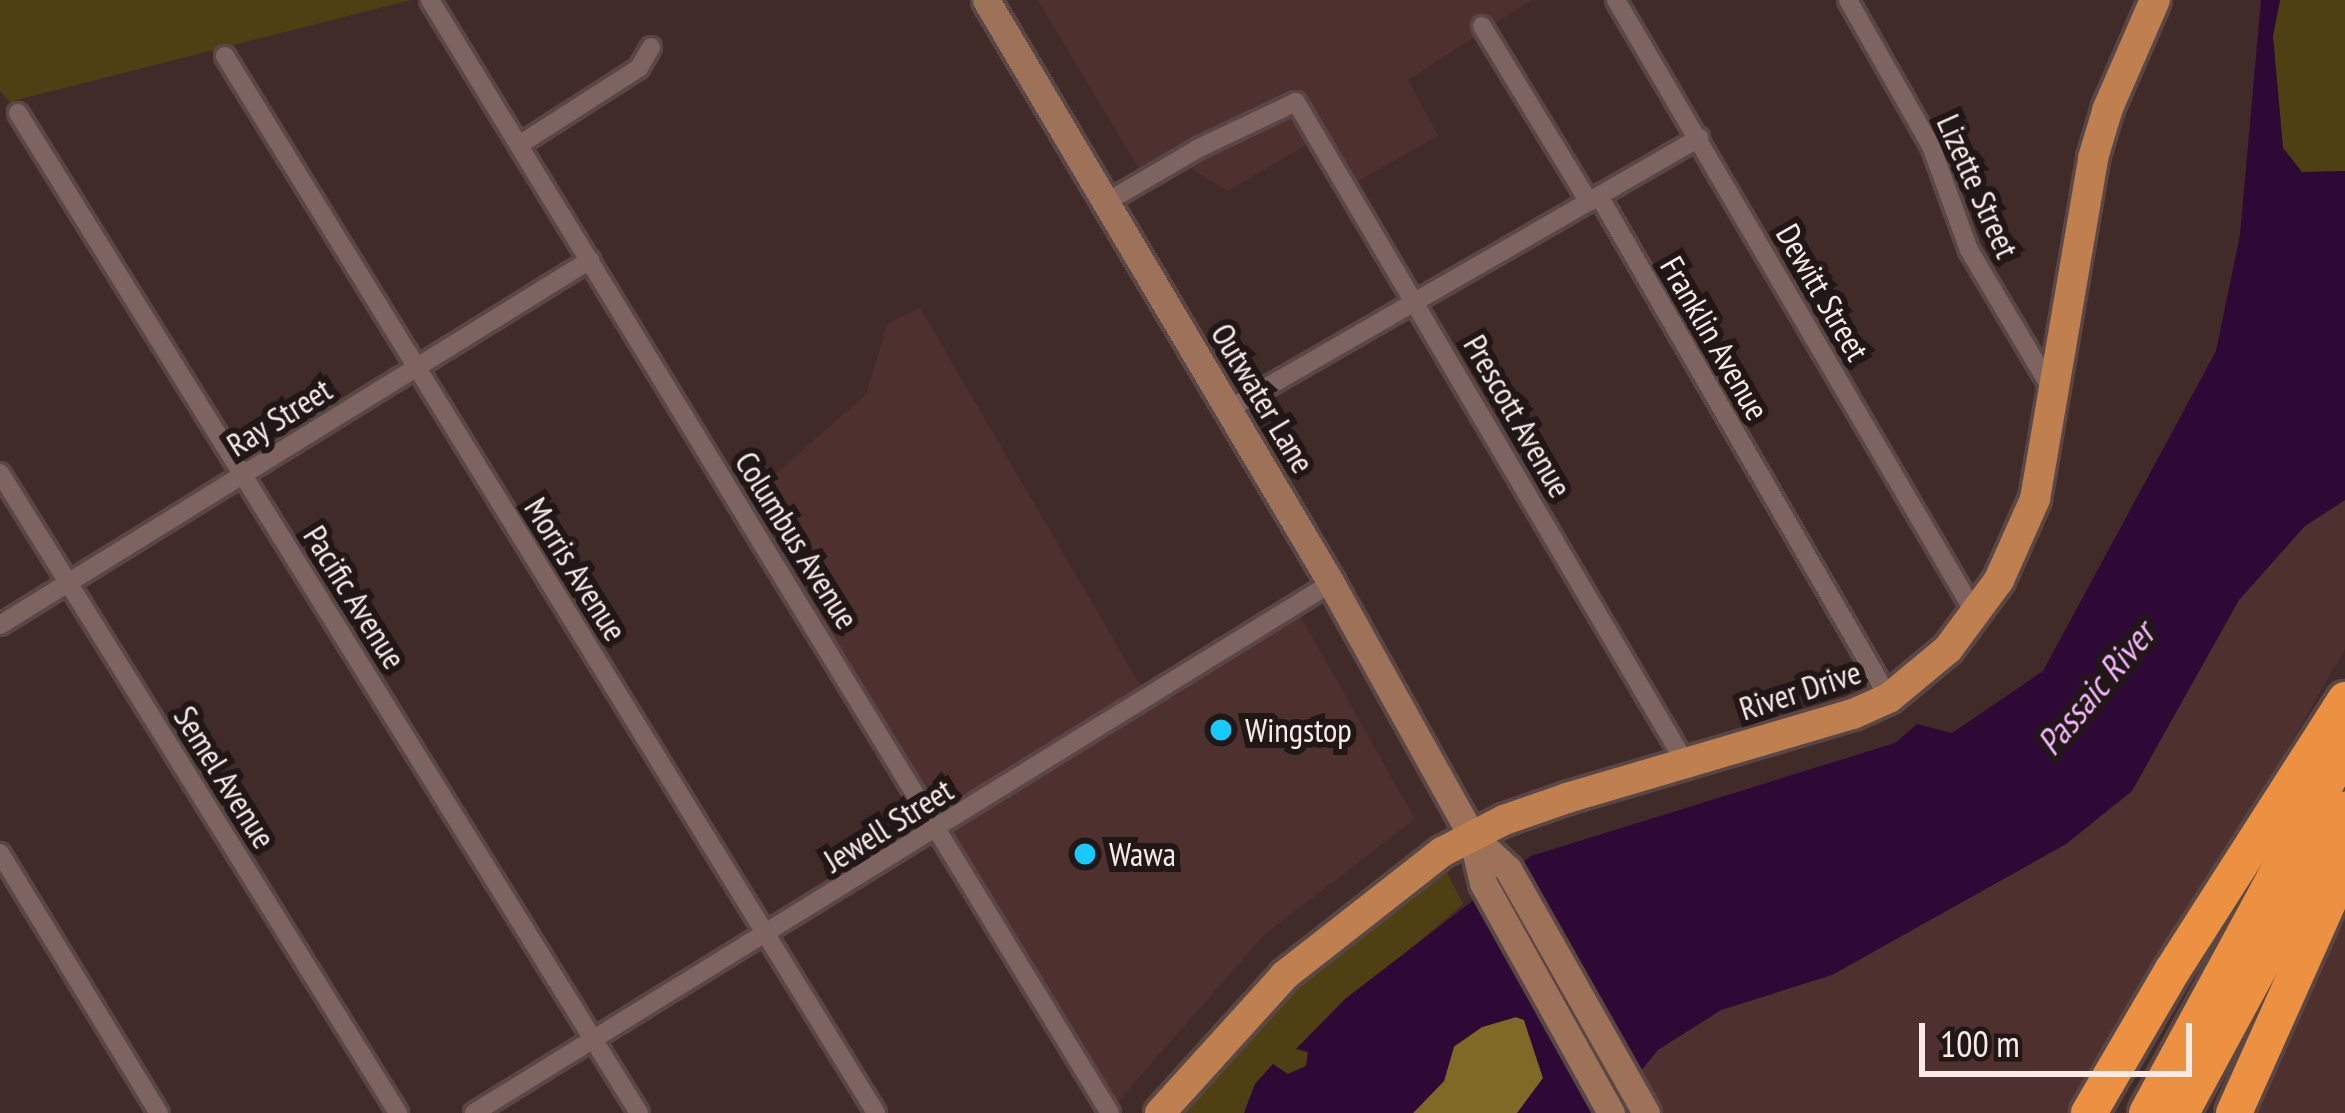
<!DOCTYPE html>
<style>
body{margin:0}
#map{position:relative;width:2345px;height:1113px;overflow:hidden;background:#412b29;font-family:"PT Sans Narrow",sans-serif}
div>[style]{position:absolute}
.built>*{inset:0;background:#4e312e}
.green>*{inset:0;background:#4e4012}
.forest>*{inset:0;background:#7f6926}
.water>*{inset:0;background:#2f0936}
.roads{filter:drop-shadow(3px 0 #594745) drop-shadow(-3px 0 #594745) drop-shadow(0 3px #594745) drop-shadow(0 -3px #594745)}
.street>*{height:18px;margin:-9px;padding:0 9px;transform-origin:9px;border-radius:9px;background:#7d6461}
.secondary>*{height:27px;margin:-13.5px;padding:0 13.5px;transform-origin:13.5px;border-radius:13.5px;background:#9e7258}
.primary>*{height:30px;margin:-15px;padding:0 15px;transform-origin:15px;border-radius:15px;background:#c07f4e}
.highway>*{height:36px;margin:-18px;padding:0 18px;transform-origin:18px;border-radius:18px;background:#ec9142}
.dots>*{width:33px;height:33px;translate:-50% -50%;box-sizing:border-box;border:6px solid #211716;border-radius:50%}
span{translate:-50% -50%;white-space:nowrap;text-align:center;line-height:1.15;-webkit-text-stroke:12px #211716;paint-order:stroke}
.street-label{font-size:33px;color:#f9eae8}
.poi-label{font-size:33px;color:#f9eae8}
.left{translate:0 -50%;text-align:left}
.water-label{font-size:36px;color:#f2b4fd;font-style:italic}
.scale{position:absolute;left:1919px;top:1023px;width:273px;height:54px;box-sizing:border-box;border:6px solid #f9eae8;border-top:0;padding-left:15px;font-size:36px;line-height:42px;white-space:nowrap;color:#f9eae8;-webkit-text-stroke:9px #211716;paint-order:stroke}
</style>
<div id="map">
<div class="built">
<i style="clip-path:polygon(1038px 0,1531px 0,1408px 80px,1438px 136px,1344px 189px,1313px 141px,1228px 191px,1180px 162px,1146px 180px)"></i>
<i style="clip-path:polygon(920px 308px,1143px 690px,1294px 605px,1415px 819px,1264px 935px,1114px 1106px,743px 503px,866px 394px,888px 323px)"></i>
<i style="clip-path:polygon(2345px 500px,2345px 649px,2077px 1113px,1606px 1113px,1658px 1050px,1721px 1010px,1832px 975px,2066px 844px,2132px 791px,2239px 600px,2305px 526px)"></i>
<i style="clip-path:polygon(2345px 902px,2345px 1113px,2252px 1113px)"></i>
</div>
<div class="green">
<i style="clip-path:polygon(0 0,411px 0,9px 102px,0 90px)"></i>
<i style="clip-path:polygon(2280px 0,2345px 0,2345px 171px,2302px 172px,2283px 148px,2273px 36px)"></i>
<i style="clip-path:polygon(1438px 855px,1463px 904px,1359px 993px,1345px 999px,1303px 1048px,1310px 1056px,1306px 1066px,1287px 1074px,1273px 1065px,1255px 1084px,1244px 1113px,1160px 1113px,1175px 1093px)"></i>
</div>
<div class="forest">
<i style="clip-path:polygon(1516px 1017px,1524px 1020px,1543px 1078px,1527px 1105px,1517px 1113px,1413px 1113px,1444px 1081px,1454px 1047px,1482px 1027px)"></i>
</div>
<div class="water">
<i style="clip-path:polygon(2261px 0,2280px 0,2273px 36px,2283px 148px,2302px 172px,2345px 171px,2345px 500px,2305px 526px,2239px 600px,2132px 791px,2066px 844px,1832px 975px,1721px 1010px,1658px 1050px,1606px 1113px,1517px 1113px,1543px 1078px,1524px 1020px,1516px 1017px,1482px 1027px,1454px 1046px,1444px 1081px,1413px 1113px,1244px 1113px,1255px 1084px,1273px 1064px,1288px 1074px,1306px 1066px,1308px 1052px,1296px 1049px,1345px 999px,1531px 856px,1895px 743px,1917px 724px,1952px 733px,2043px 671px,2216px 351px,2240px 235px)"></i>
</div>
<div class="roads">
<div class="street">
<i style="left:430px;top:0;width:1304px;rotate:58.58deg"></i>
<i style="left:1616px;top:0;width:713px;rotate:59.66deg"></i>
<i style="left:1848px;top:0;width:168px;rotate:60.4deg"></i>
<i style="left:1931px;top:146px;width:111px;rotate:69.9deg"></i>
<i style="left:1969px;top:250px;width:161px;rotate:59.3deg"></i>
<i style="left:1482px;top:26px;width:206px;rotate:58.7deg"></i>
<i style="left:225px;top:56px;width:1241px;rotate:58.37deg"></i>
<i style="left:18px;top:113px;width:1177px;rotate:58.16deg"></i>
<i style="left:519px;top:145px;width:143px;rotate:-32.7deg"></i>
<i style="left:639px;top:68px;width:24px;rotate:-60deg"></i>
<i style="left:1599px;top:196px;width:580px;rotate:59.99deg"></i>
<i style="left:1105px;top:203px;width:109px;rotate:-30.3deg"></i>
<i style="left:1199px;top:148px;width:107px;rotate:-25.4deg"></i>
<i style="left:1296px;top:102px;width:766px;rotate:59.49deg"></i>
<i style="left:1229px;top:409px;width:543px;rotate:-29.97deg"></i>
<i style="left:0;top:473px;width:754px;rotate:58.12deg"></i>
<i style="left:0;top:625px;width:694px;rotate:-31.74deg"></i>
<i style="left:0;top:853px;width:305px;rotate:58.6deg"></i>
<i style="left:474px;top:1113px;width:1008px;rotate:-31.73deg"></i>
</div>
<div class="secondary">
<i style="left:986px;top:0;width:677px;rotate:59.38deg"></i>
<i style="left:1331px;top:583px;width:290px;rotate:60.9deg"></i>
<i style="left:1472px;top:836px;width:48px;rotate:76.8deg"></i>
<i style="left:1483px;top:883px;width:263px;rotate:60.9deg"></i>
<i style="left:1472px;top:836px;width:49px;rotate:42.5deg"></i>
<i style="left:1508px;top:869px;width:280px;rotate:60.5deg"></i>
</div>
<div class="primary">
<i style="left:1160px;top:1113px;width:186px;rotate:-47.8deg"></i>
<i style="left:1285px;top:975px;width:199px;rotate:-38.1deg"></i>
<i style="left:1442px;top:852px;width:70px;rotate:-27.3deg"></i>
<i style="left:1504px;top:820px;width:67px;rotate:-19.2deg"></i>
<i style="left:1567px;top:798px;width:298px;rotate:-16.4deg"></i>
<i style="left:1853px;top:714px;width:39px;rotate:-24deg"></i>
<i style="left:1889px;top:698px;width:77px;rotate:-39.7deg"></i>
<i style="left:1948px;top:649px;width:86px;rotate:-53.5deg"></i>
<i style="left:1999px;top:580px;width:89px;rotate:-66deg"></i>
<i style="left:2035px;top:499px;width:346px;rotate:-80.3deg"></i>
<i style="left:2093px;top:158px;width:52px;rotate:-73.3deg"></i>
<i style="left:2108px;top:108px;width:118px;rotate:-66.5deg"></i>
</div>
<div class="highway">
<i style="left:2089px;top:1113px;width:164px;rotate:-59.7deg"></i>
<i style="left:2172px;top:971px;width:322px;rotate:-57.4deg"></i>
<i style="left:2147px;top:1113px;width:415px;rotate:-61.5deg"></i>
<i style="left:2181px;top:1113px;width:345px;rotate:-61.6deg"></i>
<i style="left:2234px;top:1113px;width:272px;rotate:-65.9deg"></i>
</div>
</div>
<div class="dots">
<i style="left:1221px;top:730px;background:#17cafb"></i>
<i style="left:1085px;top:854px;background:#17cafb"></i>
</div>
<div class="street-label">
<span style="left:1978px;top:186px;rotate:66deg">Lizette Street</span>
<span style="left:1823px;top:292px;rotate:60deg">Dewitt Street</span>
<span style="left:1715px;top:338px;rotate:60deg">Franklin Avenue</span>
<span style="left:1263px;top:398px;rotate:59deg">Outwater Lane</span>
<span style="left:1518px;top:416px;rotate:60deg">Prescott Avenue</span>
<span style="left:279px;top:417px;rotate:-32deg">Ray Street</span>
<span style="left:797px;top:540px;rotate:58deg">Columbus Avenue</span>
<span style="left:576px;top:569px;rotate:58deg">Morris Avenue</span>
<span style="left:355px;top:597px;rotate:58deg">Pacific Avenue</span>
<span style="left:1800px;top:690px;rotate:-18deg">River Drive</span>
<span style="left:225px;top:777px;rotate:58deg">Semel Avenue</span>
<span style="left:888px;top:825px;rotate:-32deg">Jewell Street</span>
</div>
<div class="poi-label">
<span class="left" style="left:1245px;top:730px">Wingstop</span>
<span class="left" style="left:1109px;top:854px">Wawa</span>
</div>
<div class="water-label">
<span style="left:2095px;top:688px;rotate:-50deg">Passaic River</span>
</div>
<div class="scale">100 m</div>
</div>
